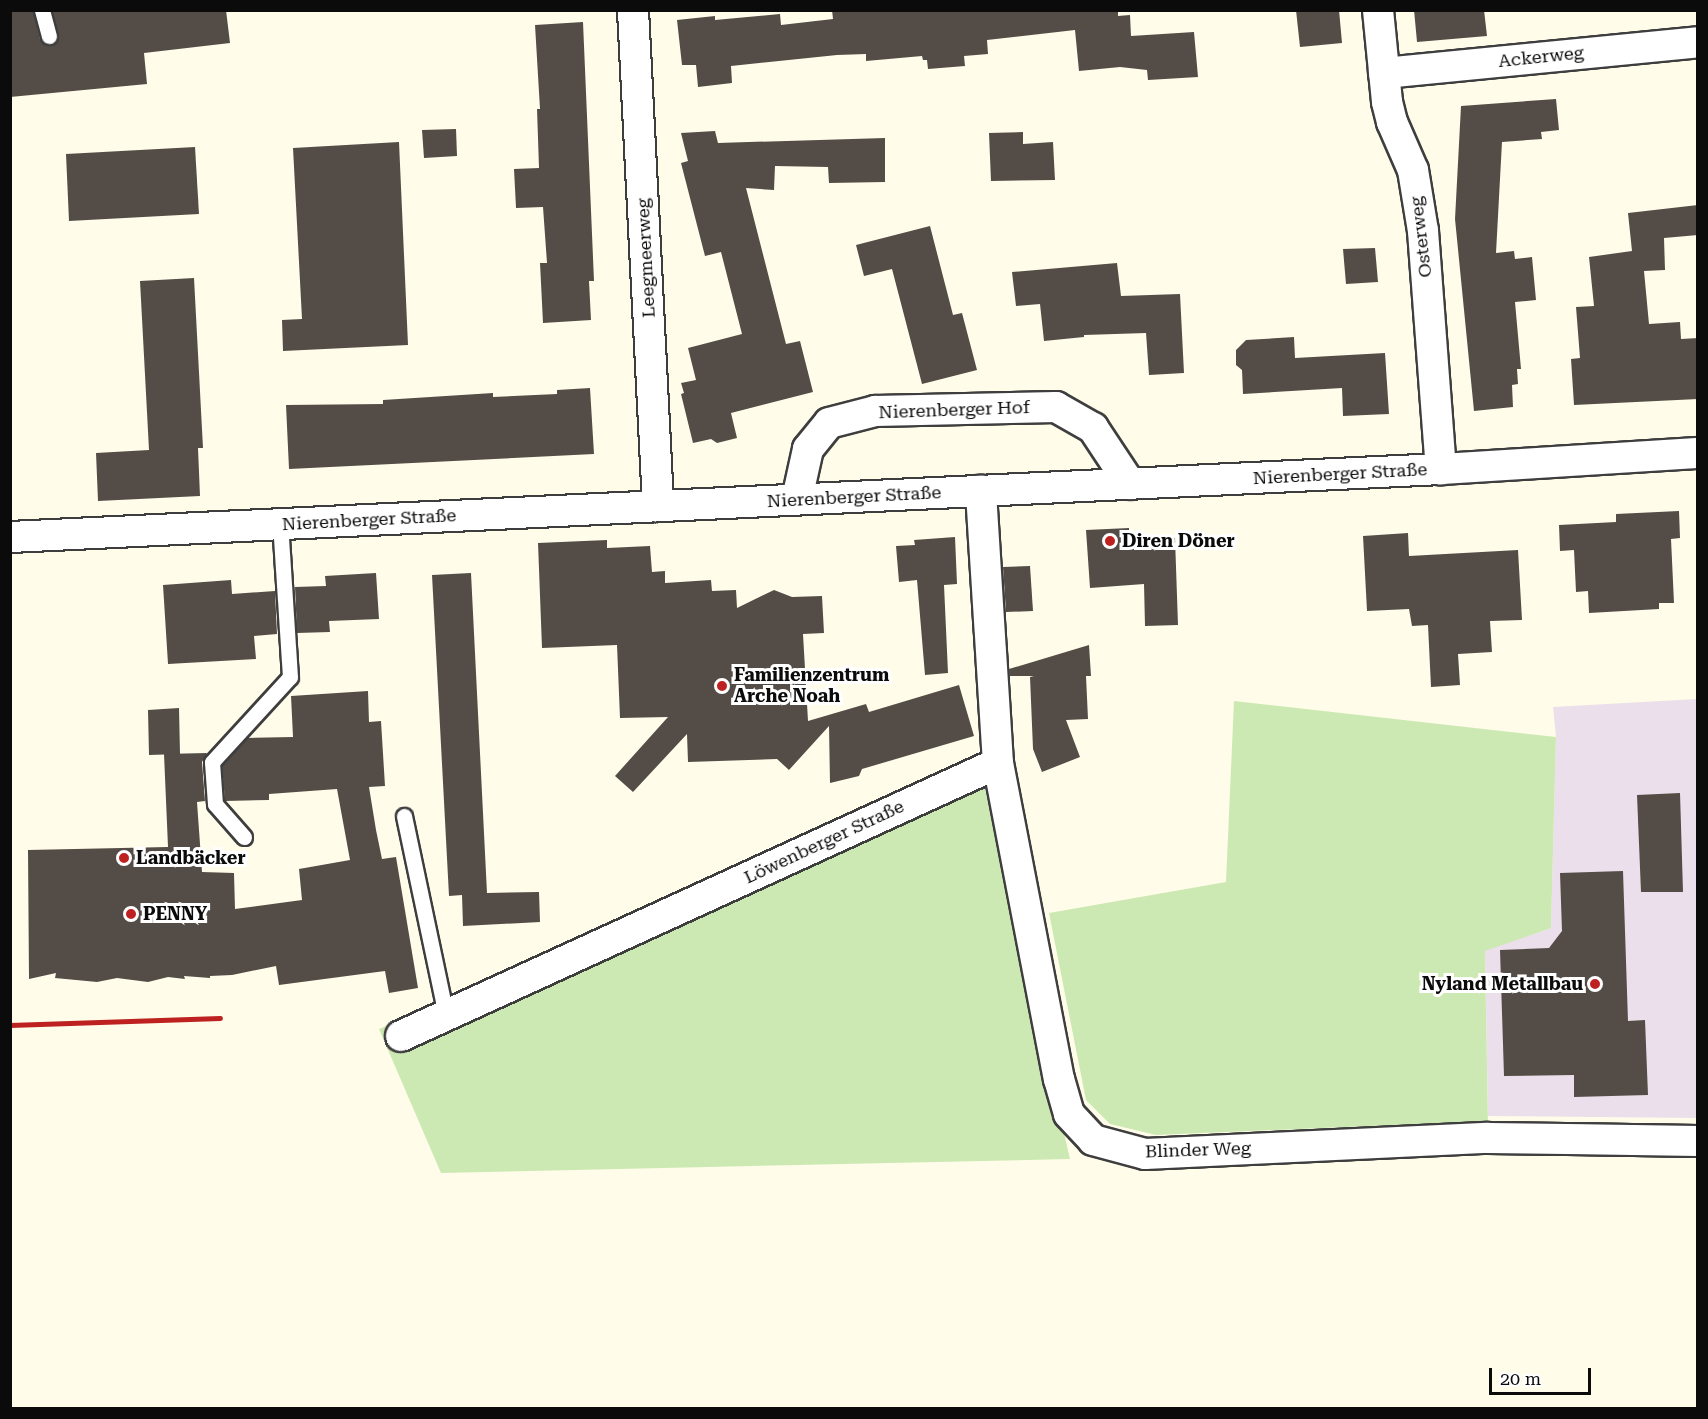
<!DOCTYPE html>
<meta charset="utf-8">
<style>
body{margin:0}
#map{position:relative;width:1708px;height:1419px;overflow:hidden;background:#fffce9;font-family:"Roboto Serif",serif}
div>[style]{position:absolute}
.industrial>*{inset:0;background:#eadfeb}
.green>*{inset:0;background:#cde9b3}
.building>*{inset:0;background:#544d47}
.roads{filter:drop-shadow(2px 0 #3e3e3e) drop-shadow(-2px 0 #3e3e3e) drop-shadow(0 2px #3e3e3e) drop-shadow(0 -2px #3e3e3e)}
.service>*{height:15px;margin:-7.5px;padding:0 7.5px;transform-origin:7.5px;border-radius:7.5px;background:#fff}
.minor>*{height:30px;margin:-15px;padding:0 15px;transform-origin:15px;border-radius:15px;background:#fff}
.rail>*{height:4.5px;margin:-2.25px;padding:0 2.25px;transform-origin:2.25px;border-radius:2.25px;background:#bd2221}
.dots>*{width:16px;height:16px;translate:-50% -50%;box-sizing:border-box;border:3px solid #fff;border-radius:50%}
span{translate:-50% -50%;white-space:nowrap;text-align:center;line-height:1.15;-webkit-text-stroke:6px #fff;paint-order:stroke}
.street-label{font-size:18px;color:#0b0b0b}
.poi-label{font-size:18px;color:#0b0b0b;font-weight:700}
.left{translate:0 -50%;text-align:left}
.right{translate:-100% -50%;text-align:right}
.frame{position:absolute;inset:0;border:12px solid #0b0b0b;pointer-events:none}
.scale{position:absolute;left:1489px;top:1368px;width:102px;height:27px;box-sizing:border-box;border:3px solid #0b0b0b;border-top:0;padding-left:8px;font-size:18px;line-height:21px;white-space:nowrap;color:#0b0b0b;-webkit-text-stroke:4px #fff;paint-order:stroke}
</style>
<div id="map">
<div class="industrial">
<i style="clip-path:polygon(1697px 699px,1697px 1118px,1488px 1116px,1485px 950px,1551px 928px,1556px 737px,1553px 707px)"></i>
</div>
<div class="green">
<i style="clip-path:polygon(1234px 701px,1556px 737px,1551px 928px,1485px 951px,1488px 1125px,1439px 1123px,1156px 1135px,1110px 1124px,1086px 1100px,1049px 913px,1226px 882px)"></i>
<i style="clip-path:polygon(983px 781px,1070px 1159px,441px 1173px,379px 1029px)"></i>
</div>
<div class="building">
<i style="clip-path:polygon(10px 10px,33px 10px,40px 39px,47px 45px,55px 43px,58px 38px,52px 10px,226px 10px,230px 43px,144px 53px,147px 84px,10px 97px)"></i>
<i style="clip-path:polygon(832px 10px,1118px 10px,1118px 16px,1130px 15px,1131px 36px,1194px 32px,1198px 77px,1148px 80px,1147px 70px,1120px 67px,1079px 71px,1075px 30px,987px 40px,988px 54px,964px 56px,965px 66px,928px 69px,927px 60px,923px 60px,922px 56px,866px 61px,866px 54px,837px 55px,731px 66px,732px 83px,698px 87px,696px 65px,682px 65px,677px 20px,715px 16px,715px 20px,780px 14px,781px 25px,833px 19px)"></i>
<i style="clip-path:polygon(1296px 10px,1339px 10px,1342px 43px,1300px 47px)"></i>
<i style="clip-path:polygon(1414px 10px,1484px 10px,1487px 36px,1417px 42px)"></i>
<i style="clip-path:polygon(583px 22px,594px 281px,589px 281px,591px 320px,543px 323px,540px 263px,547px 263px,543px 207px,516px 208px,514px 169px,539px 168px,537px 109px,540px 109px,535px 25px)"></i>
<i style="clip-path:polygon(1556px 99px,1559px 130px,1541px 132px,1542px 139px,1502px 142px,1496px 253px,1514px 251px,1515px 259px,1532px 257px,1536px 300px,1515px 302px,1521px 369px,1517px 369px,1518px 384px,1512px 385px,1513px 407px,1474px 411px,1455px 219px,1461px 106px)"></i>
<i style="clip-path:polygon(456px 129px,457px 156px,424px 158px,422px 130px)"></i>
<i style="clip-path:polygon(715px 131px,718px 143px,885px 138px,885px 182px,829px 183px,828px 167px,775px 166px,774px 190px,746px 188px,786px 344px,800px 341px,813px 392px,731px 413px,737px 438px,717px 443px,711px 439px,693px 443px,681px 394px,684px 393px,681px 383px,696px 380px,688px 348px,742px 334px,721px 252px,705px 256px,681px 163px,688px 161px,681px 133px)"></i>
<i style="clip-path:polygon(1023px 132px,1023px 144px,1053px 142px,1055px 180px,991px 181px,989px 133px)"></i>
<i style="clip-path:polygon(399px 142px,408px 345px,283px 351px,282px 320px,302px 319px,293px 148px)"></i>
<i style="clip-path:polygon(195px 147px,199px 214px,69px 221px,66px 154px)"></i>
<i style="clip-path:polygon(1698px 205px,1698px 235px,1664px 238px,1665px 270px,1644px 271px,1649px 324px,1680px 322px,1681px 339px,1698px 338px,1698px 399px,1574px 405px,1571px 359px,1580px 358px,1576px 307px,1594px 306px,1589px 257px,1632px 251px,1628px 213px)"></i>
<i style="clip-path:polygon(930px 226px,953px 315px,962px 313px,977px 370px,922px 384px,892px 269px,864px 276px,856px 245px)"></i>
<i style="clip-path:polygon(1375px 248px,1378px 282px,1346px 284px,1343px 249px)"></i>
<i style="clip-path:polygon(1117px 263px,1121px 296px,1180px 294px,1184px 373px,1149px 375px,1146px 333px,1084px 335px,1084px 337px,1044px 341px,1040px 304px,1016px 306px,1012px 272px)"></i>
<i style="clip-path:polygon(194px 278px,203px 448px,198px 448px,200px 496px,98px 501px,96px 453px,149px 450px,140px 281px)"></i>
<i style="clip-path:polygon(1294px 337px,1295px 358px,1385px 353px,1389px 414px,1343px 416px,1342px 388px,1243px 394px,1242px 370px,1236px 365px,1236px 350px,1246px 340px)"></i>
<i style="clip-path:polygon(590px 388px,594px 454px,289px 469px,286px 405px,383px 404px,383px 400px,493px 393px,493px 397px,557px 394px,557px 390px)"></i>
<i style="clip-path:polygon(1679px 511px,1680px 538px,1671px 539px,1674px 603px,1659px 603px,1659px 609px,1589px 613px,1588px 591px,1576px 592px,1574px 550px,1560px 551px,1559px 525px,1616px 522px,1616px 514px)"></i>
<i style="clip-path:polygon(1129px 528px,1129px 540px,1175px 538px,1178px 625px,1145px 626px,1144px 584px,1090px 588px,1086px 530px)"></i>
<i style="clip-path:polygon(1408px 533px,1409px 556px,1518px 550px,1522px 620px,1490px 621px,1492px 652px,1458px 654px,1460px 685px,1431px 687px,1428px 625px,1412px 626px,1409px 609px,1367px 611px,1363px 536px)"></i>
<i style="clip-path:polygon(955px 537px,957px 584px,944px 585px,948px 673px,925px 675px,917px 580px,899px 582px,896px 546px,915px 545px,914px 540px)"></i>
<i style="clip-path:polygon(607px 540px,607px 548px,650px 546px,652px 572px,665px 571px,665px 583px,711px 580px,712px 591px,736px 590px,737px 608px,774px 590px,792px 597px,822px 596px,824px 633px,803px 634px,808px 721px,866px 704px,869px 712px,959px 685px,974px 736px,862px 769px,859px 776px,830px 783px,829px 726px,789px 770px,777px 759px,688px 762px,687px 734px,633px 792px,615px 776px,668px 717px,620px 718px,617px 645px,542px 648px,538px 543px)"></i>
<i style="clip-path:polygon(1030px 566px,1033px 611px,1006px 612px,1003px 567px)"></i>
<i style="clip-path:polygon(376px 573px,379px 619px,329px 621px,330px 632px,297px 633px,295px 587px,326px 586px,325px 576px)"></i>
<i style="clip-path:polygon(471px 573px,487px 893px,539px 892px,540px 922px,463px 926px,462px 895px,449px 896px,432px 575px)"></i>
<i style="clip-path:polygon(231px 580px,232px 594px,275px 591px,277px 634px,254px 636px,256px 659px,168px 664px,163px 585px)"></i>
<i style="clip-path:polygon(1089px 645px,1091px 676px,1086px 676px,1088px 719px,1066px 720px,1080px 757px,1042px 772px,1033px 749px,1030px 677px,1034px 676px,1010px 676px,1009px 669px)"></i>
<i style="clip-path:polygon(368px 691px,369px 722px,381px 721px,385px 786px,369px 787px,376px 830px,382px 859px,396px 857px,418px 988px,389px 993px,385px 971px,279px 985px,276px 966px,232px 975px,210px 976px,210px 978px,184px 976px,185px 979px,168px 977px,148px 982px,117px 978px,97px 982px,55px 978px,56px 973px,29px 979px,28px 850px,168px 847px,164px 754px,207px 753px,202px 762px,205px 801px,197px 802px,202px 872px,234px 873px,235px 909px,302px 900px,299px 869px,350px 860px,337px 789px,269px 794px,269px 800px,225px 801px,222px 765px,247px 738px,293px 737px,291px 696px)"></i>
<i style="clip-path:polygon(179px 708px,180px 754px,149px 755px,148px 710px)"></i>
<i style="clip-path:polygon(1680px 793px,1683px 892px,1641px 892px,1637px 795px)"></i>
<i style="clip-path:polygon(1623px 871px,1628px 1021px,1645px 1020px,1648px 1095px,1574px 1097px,1574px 1075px,1504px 1076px,1500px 950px,1549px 948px,1562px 931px,1560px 873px)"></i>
</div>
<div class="roads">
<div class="service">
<i style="left:42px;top:10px;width:27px;rotate:75deg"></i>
<i style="left:404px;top:816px;width:203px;rotate:78.1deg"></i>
<i style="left:244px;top:837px;width:44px;rotate:-131.3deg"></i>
<i style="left:215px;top:804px;width:42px;rotate:-94.1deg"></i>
<i style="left:212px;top:762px;width:115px;rotate:-47.5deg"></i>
<i style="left:290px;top:677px;width:153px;rotate:-93.7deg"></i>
</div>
<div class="minor">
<i style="left:633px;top:10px;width:497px;rotate:87.1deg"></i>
<i style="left:1378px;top:10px;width:92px;rotate:84.4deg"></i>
<i style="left:1387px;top:102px;width:21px;rotate:76deg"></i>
<i style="left:1392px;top:122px;width:52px;rotate:66.4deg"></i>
<i style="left:1413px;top:170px;width:62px;rotate:80.7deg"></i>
<i style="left:1423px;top:231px;width:239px;rotate:85.7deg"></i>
<i style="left:1384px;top:73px;width:316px;rotate:-5.6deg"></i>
<i style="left:797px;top:499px;width:51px;rotate:-77.6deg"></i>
<i style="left:808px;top:449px;width:33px;rotate:-51deg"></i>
<i style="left:829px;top:423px;width:48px;rotate:-14.6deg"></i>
<i style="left:875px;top:411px;width:181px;rotate:-1.3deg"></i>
<i style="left:1056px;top:407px;width:43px;rotate:29.6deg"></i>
<i style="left:1093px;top:428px;width:67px;rotate:56.5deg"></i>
<i style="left:10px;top:537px;width:1433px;rotate:-2.72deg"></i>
<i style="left:1441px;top:469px;width:257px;rotate:-3.6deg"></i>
<i style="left:998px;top:763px;width:322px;rotate:79.1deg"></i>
<i style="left:1059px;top:1079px;width:36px;rotate:74deg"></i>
<i style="left:1069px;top:1114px;width:35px;rotate:47deg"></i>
<i style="left:1093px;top:1140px;width:54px;rotate:15.1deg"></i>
<i style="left:1145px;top:1154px;width:343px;rotate:-2.7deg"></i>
<i style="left:1488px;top:1138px;width:210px;rotate:0.8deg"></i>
<i style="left:401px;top:1036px;width:656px;rotate:-24.57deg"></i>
<i style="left:998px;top:763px;width:273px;rotate:-93.6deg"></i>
</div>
</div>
<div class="rail">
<i style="left:10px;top:1025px;width:210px;rotate:-1.9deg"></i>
</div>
<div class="dots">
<i style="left:1110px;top:541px;background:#bd2221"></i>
<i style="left:722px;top:686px;background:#bd2221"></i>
<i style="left:124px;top:858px;background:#bd2221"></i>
<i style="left:131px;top:914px;background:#bd2221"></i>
<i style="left:1595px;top:984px;background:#bd2221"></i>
</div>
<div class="street-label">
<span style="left:1541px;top:57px;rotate:-6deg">Ackerweg</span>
<span style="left:1421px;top:237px;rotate:-97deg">Osterweg</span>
<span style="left:646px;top:258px;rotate:-93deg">Leegmeerweg</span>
<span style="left:954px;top:410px;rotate:-2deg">Nierenberger Hof</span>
<span style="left:1340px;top:474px;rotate:-3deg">Nierenberger Straße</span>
<span style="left:854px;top:497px;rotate:-3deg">Nierenberger Straße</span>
<span style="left:369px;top:520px;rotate:-3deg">Nierenberger Straße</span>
<span style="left:824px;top:842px;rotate:-25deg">Löwenberger Straße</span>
<span style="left:1198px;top:1150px;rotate:-2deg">Blinder Weg</span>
</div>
<div class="poi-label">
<span class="left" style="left:1122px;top:541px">Diren Döner</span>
<span class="left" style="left:734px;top:686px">Familienzentrum<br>Arche Noah</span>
<span class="left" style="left:136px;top:858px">Landbäcker</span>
<span class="left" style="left:143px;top:914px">PENNY</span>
<span class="right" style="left:1583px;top:984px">Nyland Metallbau</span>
</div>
<div class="frame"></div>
<div class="scale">20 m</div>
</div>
